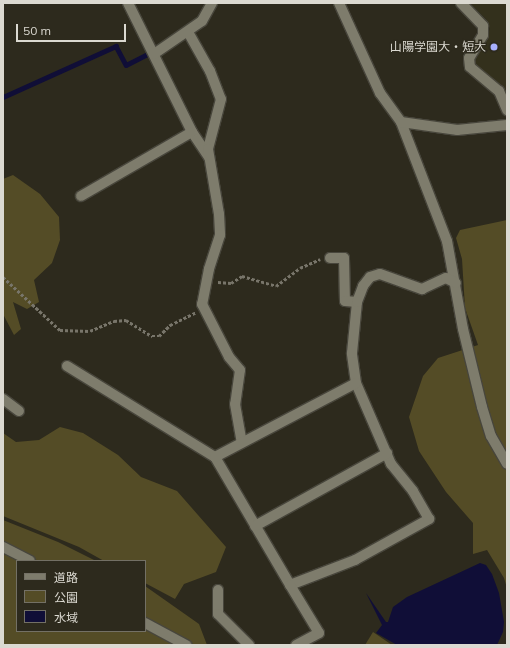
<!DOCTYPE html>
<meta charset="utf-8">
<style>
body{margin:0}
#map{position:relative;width:510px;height:648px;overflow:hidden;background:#2d2a1d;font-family:Mulish,"Noto Sans JP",sans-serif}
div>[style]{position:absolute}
.built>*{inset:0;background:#33301c}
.green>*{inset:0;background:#544c26}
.water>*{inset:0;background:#100e37}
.stream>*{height:4.5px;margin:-2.25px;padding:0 2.25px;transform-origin:2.25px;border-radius:2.25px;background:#100e37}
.path>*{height:2.5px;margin-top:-1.25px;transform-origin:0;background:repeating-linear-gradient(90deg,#78756a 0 3px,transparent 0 5px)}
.roads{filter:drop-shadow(1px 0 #48463c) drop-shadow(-1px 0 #48463c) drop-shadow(0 1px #48463c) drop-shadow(0 -1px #48463c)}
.street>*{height:10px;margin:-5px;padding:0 5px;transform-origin:5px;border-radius:5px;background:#7e7c6c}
.dots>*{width:11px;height:11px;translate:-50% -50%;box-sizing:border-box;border:2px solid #2d2a1d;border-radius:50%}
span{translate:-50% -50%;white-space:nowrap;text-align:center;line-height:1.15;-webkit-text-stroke:3px #2d2a1d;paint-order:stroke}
.poi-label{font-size:12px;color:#dbd9d1}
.right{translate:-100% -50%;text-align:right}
.frame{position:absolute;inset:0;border:4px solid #dbd9d1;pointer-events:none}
.legend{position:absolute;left:16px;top:560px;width:130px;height:72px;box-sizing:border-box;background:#2d2a1d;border:1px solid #737065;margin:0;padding:5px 7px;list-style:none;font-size:12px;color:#dbd9d1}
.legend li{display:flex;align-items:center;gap:8px;height:20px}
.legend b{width:20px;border:1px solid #737065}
.scale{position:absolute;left:16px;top:24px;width:110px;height:18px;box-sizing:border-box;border:2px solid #dbd9d1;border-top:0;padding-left:5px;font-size:12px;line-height:14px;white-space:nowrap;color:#dbd9d1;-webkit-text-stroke:3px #2d2a1d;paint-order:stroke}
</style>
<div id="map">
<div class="built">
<i style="clip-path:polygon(470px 3px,507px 3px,507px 95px,502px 86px,481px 73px,473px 63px,490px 29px,486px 19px)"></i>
</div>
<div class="green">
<i style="clip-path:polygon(13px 175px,40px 194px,59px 217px,60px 240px,52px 263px,34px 280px,39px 302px,27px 309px,13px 302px,21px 329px,14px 335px,3px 314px,3px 179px)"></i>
<i style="clip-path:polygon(507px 220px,507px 588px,504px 578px,487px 550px,473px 554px,473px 523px,446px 492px,419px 451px,409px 417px,423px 376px,438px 358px,478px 345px,465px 308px,462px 259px,456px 238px,460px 230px)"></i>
<i style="clip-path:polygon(60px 427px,83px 433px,118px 455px,141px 477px,177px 491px,226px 547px,216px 572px,184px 584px,175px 599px,145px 583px,145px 561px,104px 561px,79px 547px,3px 516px,3px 433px,16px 442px,39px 440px)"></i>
<i style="clip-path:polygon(3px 520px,58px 542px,96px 561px,17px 561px,17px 631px,145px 631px,145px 586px,199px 624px,207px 645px,3px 645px)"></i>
<i style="clip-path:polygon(373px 632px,392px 645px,365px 645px)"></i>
</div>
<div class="water">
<i style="clip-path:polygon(480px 563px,486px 565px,492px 574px,499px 593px,504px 622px,503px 632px,497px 645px,397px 645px,376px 633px,382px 625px,366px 593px,386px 622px,388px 622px,393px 607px,407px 597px)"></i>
</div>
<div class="stream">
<i style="left:3px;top:97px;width:124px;rotate:-24.3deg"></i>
<i style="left:116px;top:46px;width:21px;rotate:62deg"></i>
<i style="left:126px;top:65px;width:30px;rotate:-27deg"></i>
</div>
<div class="path">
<i style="left:3px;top:277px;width:78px;rotate:42.9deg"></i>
<i style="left:60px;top:330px;width:30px;rotate:2deg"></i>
<i style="left:90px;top:331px;width:26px;rotate:-23deg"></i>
<i style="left:114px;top:321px;width:12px;rotate:-5deg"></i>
<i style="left:126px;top:320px;width:31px;rotate:32deg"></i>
<i style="left:152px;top:336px;width:7px"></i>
<i style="left:159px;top:336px;width:16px;rotate:-45deg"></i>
<i style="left:170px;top:325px;width:28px;rotate:-26deg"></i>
<i style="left:218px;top:282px;width:13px;rotate:4deg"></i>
<i style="left:231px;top:283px;width:13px;rotate:-32deg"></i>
<i style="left:242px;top:276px;width:35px;rotate:16deg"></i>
<i style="left:276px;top:286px;width:30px;rotate:-37deg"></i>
<i style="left:300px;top:268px;width:22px;rotate:-24deg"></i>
</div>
<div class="roads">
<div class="street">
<i style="left:128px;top:3px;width:144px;rotate:63.6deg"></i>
<i style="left:192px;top:132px;width:30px;rotate:56deg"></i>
<i style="left:339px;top:3px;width:99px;rotate:65.5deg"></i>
<i style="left:380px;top:93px;width:36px;rotate:54deg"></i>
<i style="left:401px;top:122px;width:128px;rotate:68.9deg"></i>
<i style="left:447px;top:241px;width:89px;rotate:79.7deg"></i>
<i style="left:463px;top:329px;width:80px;rotate:76.3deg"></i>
<i style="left:482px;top:407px;width:30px;rotate:73deg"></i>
<i style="left:491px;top:436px;width:32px;rotate:60deg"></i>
<i style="left:461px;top:3px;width:32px;rotate:46deg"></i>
<i style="left:483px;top:26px;width:9px;rotate:90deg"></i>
<i style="left:483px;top:35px;width:27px;rotate:121deg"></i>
<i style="left:469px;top:58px;width:9px;rotate:84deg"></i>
<i style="left:470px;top:67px;width:38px;rotate:40deg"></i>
<i style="left:499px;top:91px;width:21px;rotate:67deg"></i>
<i style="left:188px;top:32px;width:45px;rotate:60.6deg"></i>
<i style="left:210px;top:71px;width:30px;rotate:69deg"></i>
<i style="left:221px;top:99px;width:52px;rotate:104.6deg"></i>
<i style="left:208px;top:149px;width:66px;rotate:80.4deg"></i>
<i style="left:219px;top:214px;width:21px;rotate:87deg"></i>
<i style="left:220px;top:235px;width:36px;rotate:108deg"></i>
<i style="left:209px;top:269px;width:36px;rotate:101deg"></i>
<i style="left:202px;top:304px;width:59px;rotate:63deg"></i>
<i style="left:229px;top:357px;width:17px;rotate:50deg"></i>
<i style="left:240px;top:370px;width:34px;rotate:98deg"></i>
<i style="left:235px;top:404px;width:39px;rotate:80deg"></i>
<i style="left:154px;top:54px;width:58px;rotate:-34.5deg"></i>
<i style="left:202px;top:21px;width:21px;rotate:-61deg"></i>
<i style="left:401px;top:122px;width:57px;rotate:8.1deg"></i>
<i style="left:457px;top:130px;width:50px;rotate:-5.7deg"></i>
<i style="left:81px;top:196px;width:128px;rotate:-30deg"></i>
<i style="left:330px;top:258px;width:14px"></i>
<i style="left:344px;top:258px;width:43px;rotate:88.7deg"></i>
<i style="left:345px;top:301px;width:12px;rotate:5deg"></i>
<i style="left:67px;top:366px;width:174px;rotate:31.6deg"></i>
<i style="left:215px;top:457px;width:148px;rotate:59.6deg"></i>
<i style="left:290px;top:585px;width:70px;rotate:-21deg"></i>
<i style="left:355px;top:560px;width:85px;rotate:-29deg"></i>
<i style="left:429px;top:519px;width:32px;rotate:-120deg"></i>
<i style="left:413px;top:491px;width:35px;rotate:-129deg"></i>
<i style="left:391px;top:464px;width:88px;rotate:-113.4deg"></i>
<i style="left:356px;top:383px;width:30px;rotate:-98deg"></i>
<i style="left:352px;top:353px;width:51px;rotate:-84.4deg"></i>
<i style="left:357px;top:302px;width:17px;rotate:-69deg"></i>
<i style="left:363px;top:286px;width:11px;rotate:-52deg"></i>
<i style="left:370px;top:277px;width:10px;rotate:-17deg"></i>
<i style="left:380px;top:274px;width:45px;rotate:19.7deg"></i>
<i style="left:422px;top:289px;width:26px;rotate:-25deg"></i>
<i style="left:446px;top:278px;width:11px;rotate:27deg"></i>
<i style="left:3px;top:399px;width:20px;rotate:37deg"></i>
<i style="left:215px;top:457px;width:159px;rotate:-27.7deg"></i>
<i style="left:255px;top:526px;width:151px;rotate:-28.9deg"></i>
<i style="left:3px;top:547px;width:30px;rotate:27deg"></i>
<i style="left:290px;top:585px;width:56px;rotate:58.9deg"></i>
<i style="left:319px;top:633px;width:26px;rotate:152deg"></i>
<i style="left:218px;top:590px;width:24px;rotate:90deg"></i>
<i style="left:218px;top:614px;width:44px;rotate:45deg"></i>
<i style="left:145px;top:623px;width:47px;rotate:28.2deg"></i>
</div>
</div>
<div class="dots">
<i style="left:494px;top:47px;background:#a8b0fc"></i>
</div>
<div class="poi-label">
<span class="right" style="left:486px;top:47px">山陽学園大・短大</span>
</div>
<div class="frame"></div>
<ul class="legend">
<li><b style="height:5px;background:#7e7c6c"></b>道路</li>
<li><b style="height:11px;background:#544c26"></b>公園</li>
<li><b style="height:11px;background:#100e37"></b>水域</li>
</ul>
<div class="scale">50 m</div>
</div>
